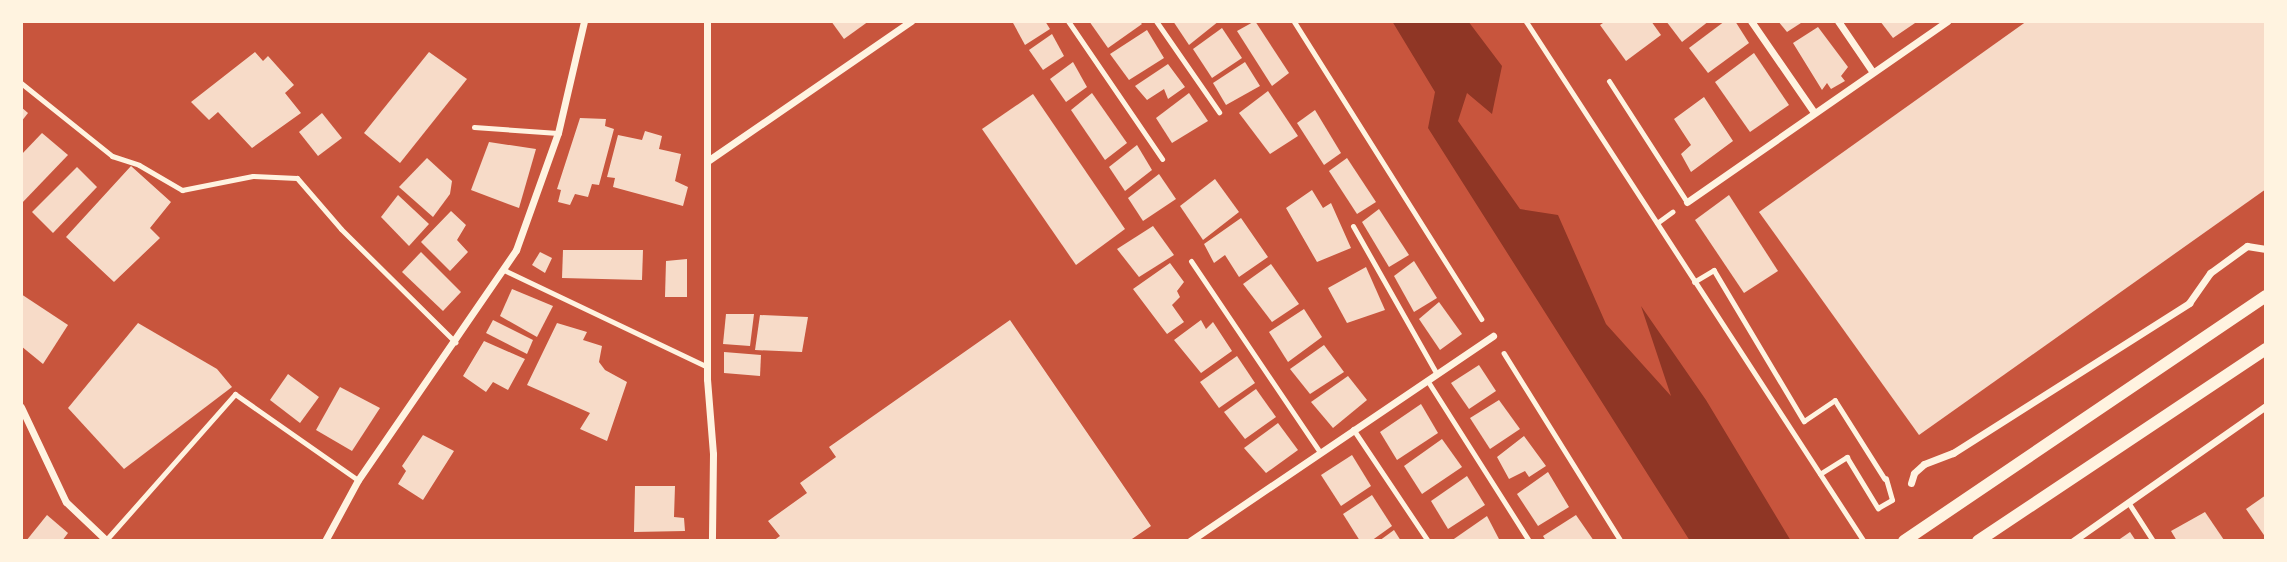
<!DOCTYPE html>
<style>
body{margin:0}
#map{position:relative;width:2287px;height:562px;overflow:hidden;background:#c8553d;font-family:Rubik,sans-serif}
div>[style]{position:absolute}
.water>*{inset:0;background:#8f3625}
.building>*{inset:0;background:#f7dbc8}
.path>*{height:4.5px;margin:-2.25px;padding:0 2.25px;transform-origin:2.25px;border-radius:2.25px;background:#fff3e0}
.service>*{height:5px;margin:-2.5px;padding:0 2.5px;transform-origin:2.5px;border-radius:2.5px;background:#fff3e0}
.minor>*{height:7px;margin:-3.5px;padding:0 3.5px;transform-origin:3.5px;border-radius:3.5px;background:#fff3e0}
.tertiary>*{height:12px;margin:-6px;padding:0 6px;transform-origin:6px;border-radius:6px;background:#fff3e0}
span{translate:-50% -50%;white-space:nowrap;text-align:center;line-height:1.15;-webkit-text-stroke:5px #fff3e0;paint-order:stroke}
.frame{position:absolute;inset:0;border:23px solid #fff3e0;pointer-events:none}
</style>
<div id="map">
<div class="water">
<i style="clip-path:polygon(1392px 21px,1468px 21px,1502px 66px,1492px 114px,1467px 93px,1458px 121px,1520px 209px,1558px 215px,1606px 324px,1671px 396px,1641px 306px,1706px 400px,1791px 541px,1690px 541px,1428px 128px,1435px 92px)"></i>
</div>
<div class="building">
<i style="clip-path:polygon(831px 21px,869px 21px,844px 39px)"></i>
<i style="clip-path:polygon(1012px 21px,1045px 21px,1050px 29px,1025px 45px)"></i>
<i style="clip-path:polygon(1089px 21px,1139px 21px,1142px 24px,1108px 48px)"></i>
<i style="clip-path:polygon(1173px 21px,1219px 21px,1189px 45px)"></i>
<i style="clip-path:polygon(1255px 21px,1289px 73px,1272px 86px,1237px 31px)"></i>
<i style="clip-path:polygon(1606px 21px,1651px 21px,1661px 35px,1626px 61px,1600px 25px)"></i>
<i style="clip-path:polygon(1666px 21px,1709px 21px,1682px 42px)"></i>
<i style="clip-path:polygon(1725px 21px,1735px 21px,1749px 43px,1708px 73px,1689px 48px)"></i>
<i style="clip-path:polygon(1778px 21px,1804px 21px,1787px 32px)"></i>
<i style="clip-path:polygon(1880px 21px,1918px 21px,1893px 38px)"></i>
<i style="clip-path:polygon(2027px 21px,2266px 21px,2266px 189px,1919px 435px,1759px 212px)"></i>
<i style="clip-path:polygon(1818px 27px,1848px 67px,1841px 76px,1845px 81px,1831px 89px,1827px 83px,1822px 90px,1793px 43px)"></i>
<i style="clip-path:polygon(1222px 28px,1242px 58px,1212px 78px,1193px 49px)"></i>
<i style="clip-path:polygon(1147px 30px,1164px 58px,1129px 80px,1110px 54px)"></i>
<i style="clip-path:polygon(1052px 34px,1064px 56px,1043px 70px,1029px 50px)"></i>
<i style="clip-path:polygon(255px 52px,263px 61px,268px 56px,294px 85px,285px 93px,301px 113px,252px 148px,218px 112px,209px 120px,191px 102px)"></i>
<i style="clip-path:polygon(429px 52px,467px 79px,400px 163px,364px 133px)"></i>
<i style="clip-path:polygon(1754px 53px,1789px 105px,1750px 132px,1715px 82px)"></i>
<i style="clip-path:polygon(1073px 62px,1087px 87px,1066px 102px,1050px 79px)"></i>
<i style="clip-path:polygon(1245px 62px,1260px 86px,1226px 105px,1213px 83px)"></i>
<i style="clip-path:polygon(1168px 64px,1185px 87px,1168px 99px,1164px 89px,1147px 100px,1135px 86px)"></i>
<i style="clip-path:polygon(1268px 91px,1298px 136px,1270px 154px,1239px 113px)"></i>
<i style="clip-path:polygon(1092px 93px,1127px 143px,1105px 160px,1071px 110px)"></i>
<i style="clip-path:polygon(1189px 93px,1208px 121px,1172px 143px,1156px 118px)"></i>
<i style="clip-path:polygon(1033px 94px,1125px 229px,1076px 265px,982px 129px)"></i>
<i style="clip-path:polygon(1704px 97px,1733px 141px,1691px 172px,1681px 154px,1691px 145px,1674px 119px)"></i>
<i style="clip-path:polygon(21px 107px,28px 113px,21px 122px)"></i>
<i style="clip-path:polygon(1315px 110px,1341px 153px,1324px 165px,1297px 123px)"></i>
<i style="clip-path:polygon(322px 113px,342px 138px,318px 156px,299px 132px)"></i>
<i style="clip-path:polygon(580px 118px,606px 119px,605px 126px,614px 129px,599px 185px,592px 184px,588px 197px,575px 194px,570px 205px,558px 202px,561px 190px,557px 189px)"></i>
<i style="clip-path:polygon(645px 131px,662px 136px,659px 149px,681px 154px,675px 181px,688px 187px,683px 206px,613px 187px,615px 178px,607px 177px,618px 135px,642px 140px)"></i>
<i style="clip-path:polygon(42px 133px,68px 155px,21px 204px,21px 155px)"></i>
<i style="clip-path:polygon(489px 142px,536px 149px,519px 208px,471px 190px)"></i>
<i style="clip-path:polygon(1137px 145px,1152px 170px,1125px 191px,1109px 167px)"></i>
<i style="clip-path:polygon(427px 158px,452px 181px,450px 194px,433px 217px,399px 187px)"></i>
<i style="clip-path:polygon(1347px 158px,1376px 202px,1357px 214px,1329px 171px)"></i>
<i style="clip-path:polygon(131px 166px,171px 202px,150px 228px,160px 238px,114px 282px,66px 237px)"></i>
<i style="clip-path:polygon(77px 167px,97px 187px,53px 233px,32px 212px)"></i>
<i style="clip-path:polygon(1159px 174px,1176px 199px,1143px 221px,1128px 198px)"></i>
<i style="clip-path:polygon(1215px 179px,1239px 212px,1203px 240px,1180px 206px)"></i>
<i style="clip-path:polygon(1312px 190px,1323px 208px,1331px 203px,1351px 248px,1317px 262px,1286px 208px)"></i>
<i style="clip-path:polygon(398px 195px,429px 224px,409px 246px,381px 217px)"></i>
<i style="clip-path:polygon(1729px 195px,1778px 271px,1744px 293px,1695px 220px)"></i>
<i style="clip-path:polygon(1379px 209px,1409px 255px,1389px 267px,1362px 222px)"></i>
<i style="clip-path:polygon(451px 211px,466px 225px,457px 240px,468px 252px,450px 271px,421px 242px)"></i>
<i style="clip-path:polygon(1241px 218px,1268px 257px,1239px 277px,1225px 255px,1214px 263px,1204px 244px)"></i>
<i style="clip-path:polygon(1153px 226px,1174px 255px,1139px 277px,1117px 249px)"></i>
<i style="clip-path:polygon(563px 250px,643px 250px,642px 280px,562px 278px)"></i>
<i style="clip-path:polygon(421px 252px,461px 292px,443px 311px,402px 272px)"></i>
<i style="clip-path:polygon(540px 252px,552px 258px,545px 273px,532px 265px)"></i>
<i style="clip-path:polygon(687px 259px,687px 297px,665px 297px,666px 261px)"></i>
<i style="clip-path:polygon(1414px 261px,1437px 298px,1414px 312px,1394px 276px)"></i>
<i style="clip-path:polygon(1170px 263px,1184px 282px,1177px 291px,1180px 297px,1172px 305px,1184px 322px,1167px 334px,1133px 289px)"></i>
<i style="clip-path:polygon(1271px 264px,1299px 304px,1272px 322px,1243px 284px)"></i>
<i style="clip-path:polygon(1366px 267px,1385px 310px,1347px 323px,1328px 288px)"></i>
<i style="clip-path:polygon(512px 289px,553px 306px,537px 337px,500px 316px)"></i>
<i style="clip-path:polygon(21px 294px,68px 325px,43px 364px,21px 346px)"></i>
<i style="clip-path:polygon(1439px 302px,1462px 334px,1440px 350px,1419px 319px)"></i>
<i style="clip-path:polygon(1304px 309px,1322px 337px,1288px 362px,1269px 332px)"></i>
<i style="clip-path:polygon(726px 314px,754px 314px,750px 346px,723px 344px)"></i>
<i style="clip-path:polygon(760px 315px,808px 317px,802px 352px,755px 350px)"></i>
<i style="clip-path:polygon(493px 320px,533px 340px,527px 354px,486px 333px)"></i>
<i style="clip-path:polygon(1010px 320px,1151px 526px,1129px 541px,773px 541px,780px 536px,768px 521px,807px 493px,800px 483px,836px 457px,829px 447px)"></i>
<i style="clip-path:polygon(1201px 320px,1206px 329px,1213px 322px,1232px 351px,1201px 373px,1174px 340px)"></i>
<i style="clip-path:polygon(138px 323px,217px 369px,232px 387px,124px 469px,68px 408px)"></i>
<i style="clip-path:polygon(557px 323px,587px 332px,583px 340px,602px 346px,599px 362px,605px 370px,627px 382px,607px 441px,580px 429px,590px 413px,527px 385px)"></i>
<i style="clip-path:polygon(484px 341px,525px 359px,508px 390px,493px 382px,486px 392px,463px 376px)"></i>
<i style="clip-path:polygon(1324px 345px,1344px 372px,1310px 394px,1290px 369px)"></i>
<i style="clip-path:polygon(724px 352px,761px 355px,760px 376px,724px 373px)"></i>
<i style="clip-path:polygon(1237px 356px,1255px 383px,1219px 408px,1200px 382px)"></i>
<i style="clip-path:polygon(1479px 365px,1496px 391px,1469px 409px,1451px 383px)"></i>
<i style="clip-path:polygon(288px 374px,319px 397px,300px 423px,270px 400px)"></i>
<i style="clip-path:polygon(1348px 376px,1367px 400px,1333px 428px,1311px 402px)"></i>
<i style="clip-path:polygon(340px 387px,380px 408px,352px 451px,316px 430px)"></i>
<i style="clip-path:polygon(1256px 389px,1276px 417px,1245px 439px,1224px 412px)"></i>
<i style="clip-path:polygon(1499px 400px,1520px 429px,1490px 449px,1470px 418px)"></i>
<i style="clip-path:polygon(1421px 404px,1438px 433px,1397px 460px,1380px 432px)"></i>
<i style="clip-path:polygon(1278px 423px,1298px 450px,1266px 473px,1244px 448px)"></i>
<i style="clip-path:polygon(423px 435px,454px 451px,423px 500px,398px 484px,406px 471px,402px 466px)"></i>
<i style="clip-path:polygon(1524px 436px,1546px 466px,1529px 477px,1525px 471px,1509px 479px,1497px 457px)"></i>
<i style="clip-path:polygon(1442px 439px,1462px 467px,1422px 494px,1404px 466px)"></i>
<i style="clip-path:polygon(1352px 455px,1371px 486px,1341px 506px,1321px 475px)"></i>
<i style="clip-path:polygon(1548px 472px,1569px 507px,1538px 526px,1517px 494px)"></i>
<i style="clip-path:polygon(1467px 476px,1485px 505px,1448px 529px,1431px 501px)"></i>
<i style="clip-path:polygon(635px 486px,675px 486px,674px 517px,684px 518px,685px 531px,634px 532px)"></i>
<i style="clip-path:polygon(1372px 495px,1392px 526px,1371px 541px,1360px 541px,1343px 514px)"></i>
<i style="clip-path:polygon(2266px 495px,2266px 538px,2246px 509px)"></i>
<i style="clip-path:polygon(2205px 512px,2224px 540px,2177px 541px,2171px 531px)"></i>
<i style="clip-path:polygon(47px 515px,68px 533px,62px 541px,26px 541px)"></i>
<i style="clip-path:polygon(1576px 515px,1594px 541px,1546px 541px,1543px 536px)"></i>
<i style="clip-path:polygon(1487px 516px,1500px 541px,1451px 541px)"></i>
<i style="clip-path:polygon(1394px 530px,1401px 541px,1379px 541px)"></i>
<i style="clip-path:polygon(2130px 532px,2136px 541px,2117px 541px)"></i>
</div>
<div class="path">
<i style="left:1294px;top:21px;width:352px;rotate:57.8deg"></i>
<i style="left:1526px;top:21px;width:620px;rotate:56.98deg"></i>
<i style="left:1657px;top:223px;width:19px;rotate:-36deg"></i>
<i style="left:1694px;top:282px;width:23px;rotate:-31deg"></i>
<i style="left:1714px;top:270px;width:176px;rotate:59.2deg"></i>
<i style="left:1804px;top:421px;width:37px;rotate:-34deg"></i>
<i style="left:1835px;top:400px;width:93px;rotate:57.7deg"></i>
<i style="left:1504px;top:353px;width:221px;rotate:58.1deg"></i>
<i style="left:1820px;top:474px;width:32px;rotate:-32deg"></i>
<i style="left:1847px;top:457px;width:60px;rotate:58.7deg"></i>
<i style="left:1878px;top:508px;width:16px;rotate:-30deg"></i>
<i style="left:1892px;top:500px;width:22px;rotate:-106deg"></i>
</div>
<div class="service">
<i style="left:1068px;top:21px;width:167px;rotate:55.7deg"></i>
<i style="left:1156px;top:21px;width:111px;rotate:55.3deg"></i>
<i style="left:1609px;top:81px;width:144px;rotate:57.2deg"></i>
<i style="left:21px;top:83px;width:117px;rotate:38.7deg"></i>
<i style="left:112px;top:156px;width:28px;rotate:18deg"></i>
<i style="left:139px;top:165px;width:50px;rotate:30.2deg"></i>
<i style="left:182px;top:190px;width:72px;rotate:-11.2deg"></i>
<i style="left:253px;top:176px;width:44px;rotate:2.6deg"></i>
<i style="left:297px;top:178px;width:67px;rotate:49.2deg"></i>
<i style="left:341px;top:229px;width:161px;rotate:44.7deg"></i>
<i style="left:474px;top:127px;width:84px;rotate:4.1deg"></i>
<i style="left:1353px;top:226px;width:169px;rotate:60.5deg"></i>
<i style="left:1191px;top:261px;width:230px;rotate:56deg"></i>
<i style="left:504px;top:270px;width:225px;rotate:25.5deg"></i>
<i style="left:1427px;top:380px;width:191px;rotate:57.6deg"></i>
<i style="left:1353px;top:429px;width:135px;rotate:56.2deg"></i>
<i style="left:2128px;top:502px;width:46px;rotate:57.3deg"></i>
<i style="left:106px;top:540px;width:195px;rotate:-48.5deg"></i>
<i style="left:235px;top:394px;width:150px;rotate:35deg"></i>
</div>
<div class="minor">
<i style="left:707px;top:21px;width:358px;rotate:90deg"></i>
<i style="left:707px;top:379px;width:75px;rotate:85.4deg"></i>
<i style="left:713px;top:454px;width:87px;rotate:90.7deg"></i>
<i style="left:1751px;top:21px;width:109px;rotate:55.4deg"></i>
<i style="left:1838px;top:21px;width:60px;rotate:55.8deg"></i>
<i style="left:709px;top:160px;width:245px;rotate:-34.5deg"></i>
<i style="left:1687px;top:202px;width:317px;rotate:-34.8deg"></i>
<i style="left:21px;top:407px;width:105px;rotate:64.7deg"></i>
<i style="left:66px;top:502px;width:57px;rotate:43.6deg"></i>
<i style="left:1911px;top:483px;width:10px;rotate:-73deg"></i>
<i style="left:1914px;top:473px;width:13px;rotate:-42deg"></i>
<i style="left:1924px;top:464px;width:31px;rotate:-21deg"></i>
<i style="left:1953px;top:453px;width:280px;rotate:-32.4deg"></i>
<i style="left:2189px;top:303px;width:37px;rotate:-55deg"></i>
<i style="left:2210px;top:273px;width:46px;rotate:-36.1deg"></i>
<i style="left:2247px;top:246px;width:19px;rotate:9deg"></i>
<i style="left:325px;top:541px;width:69px;rotate:-61.6deg"></i>
<i style="left:358px;top:480px;width:279px;rotate:-55.5deg"></i>
<i style="left:516px;top:250px;width:124px;rotate:-70.3deg"></i>
<i style="left:558px;top:133px;width:115px;rotate:-76.9deg"></i>
<i style="left:1190px;top:541px;width:366px;rotate:-34.1deg"></i>
<i style="left:2073px;top:541px;width:236px;rotate:-35deg"></i>
</div>
<div class="tertiary">
<i style="left:1904px;top:541px;width:437px;rotate:-34.1deg"></i>
<i style="left:1978px;top:541px;width:346px;rotate:-33.7deg"></i>
</div>
<div class="frame"></div>
</div>
